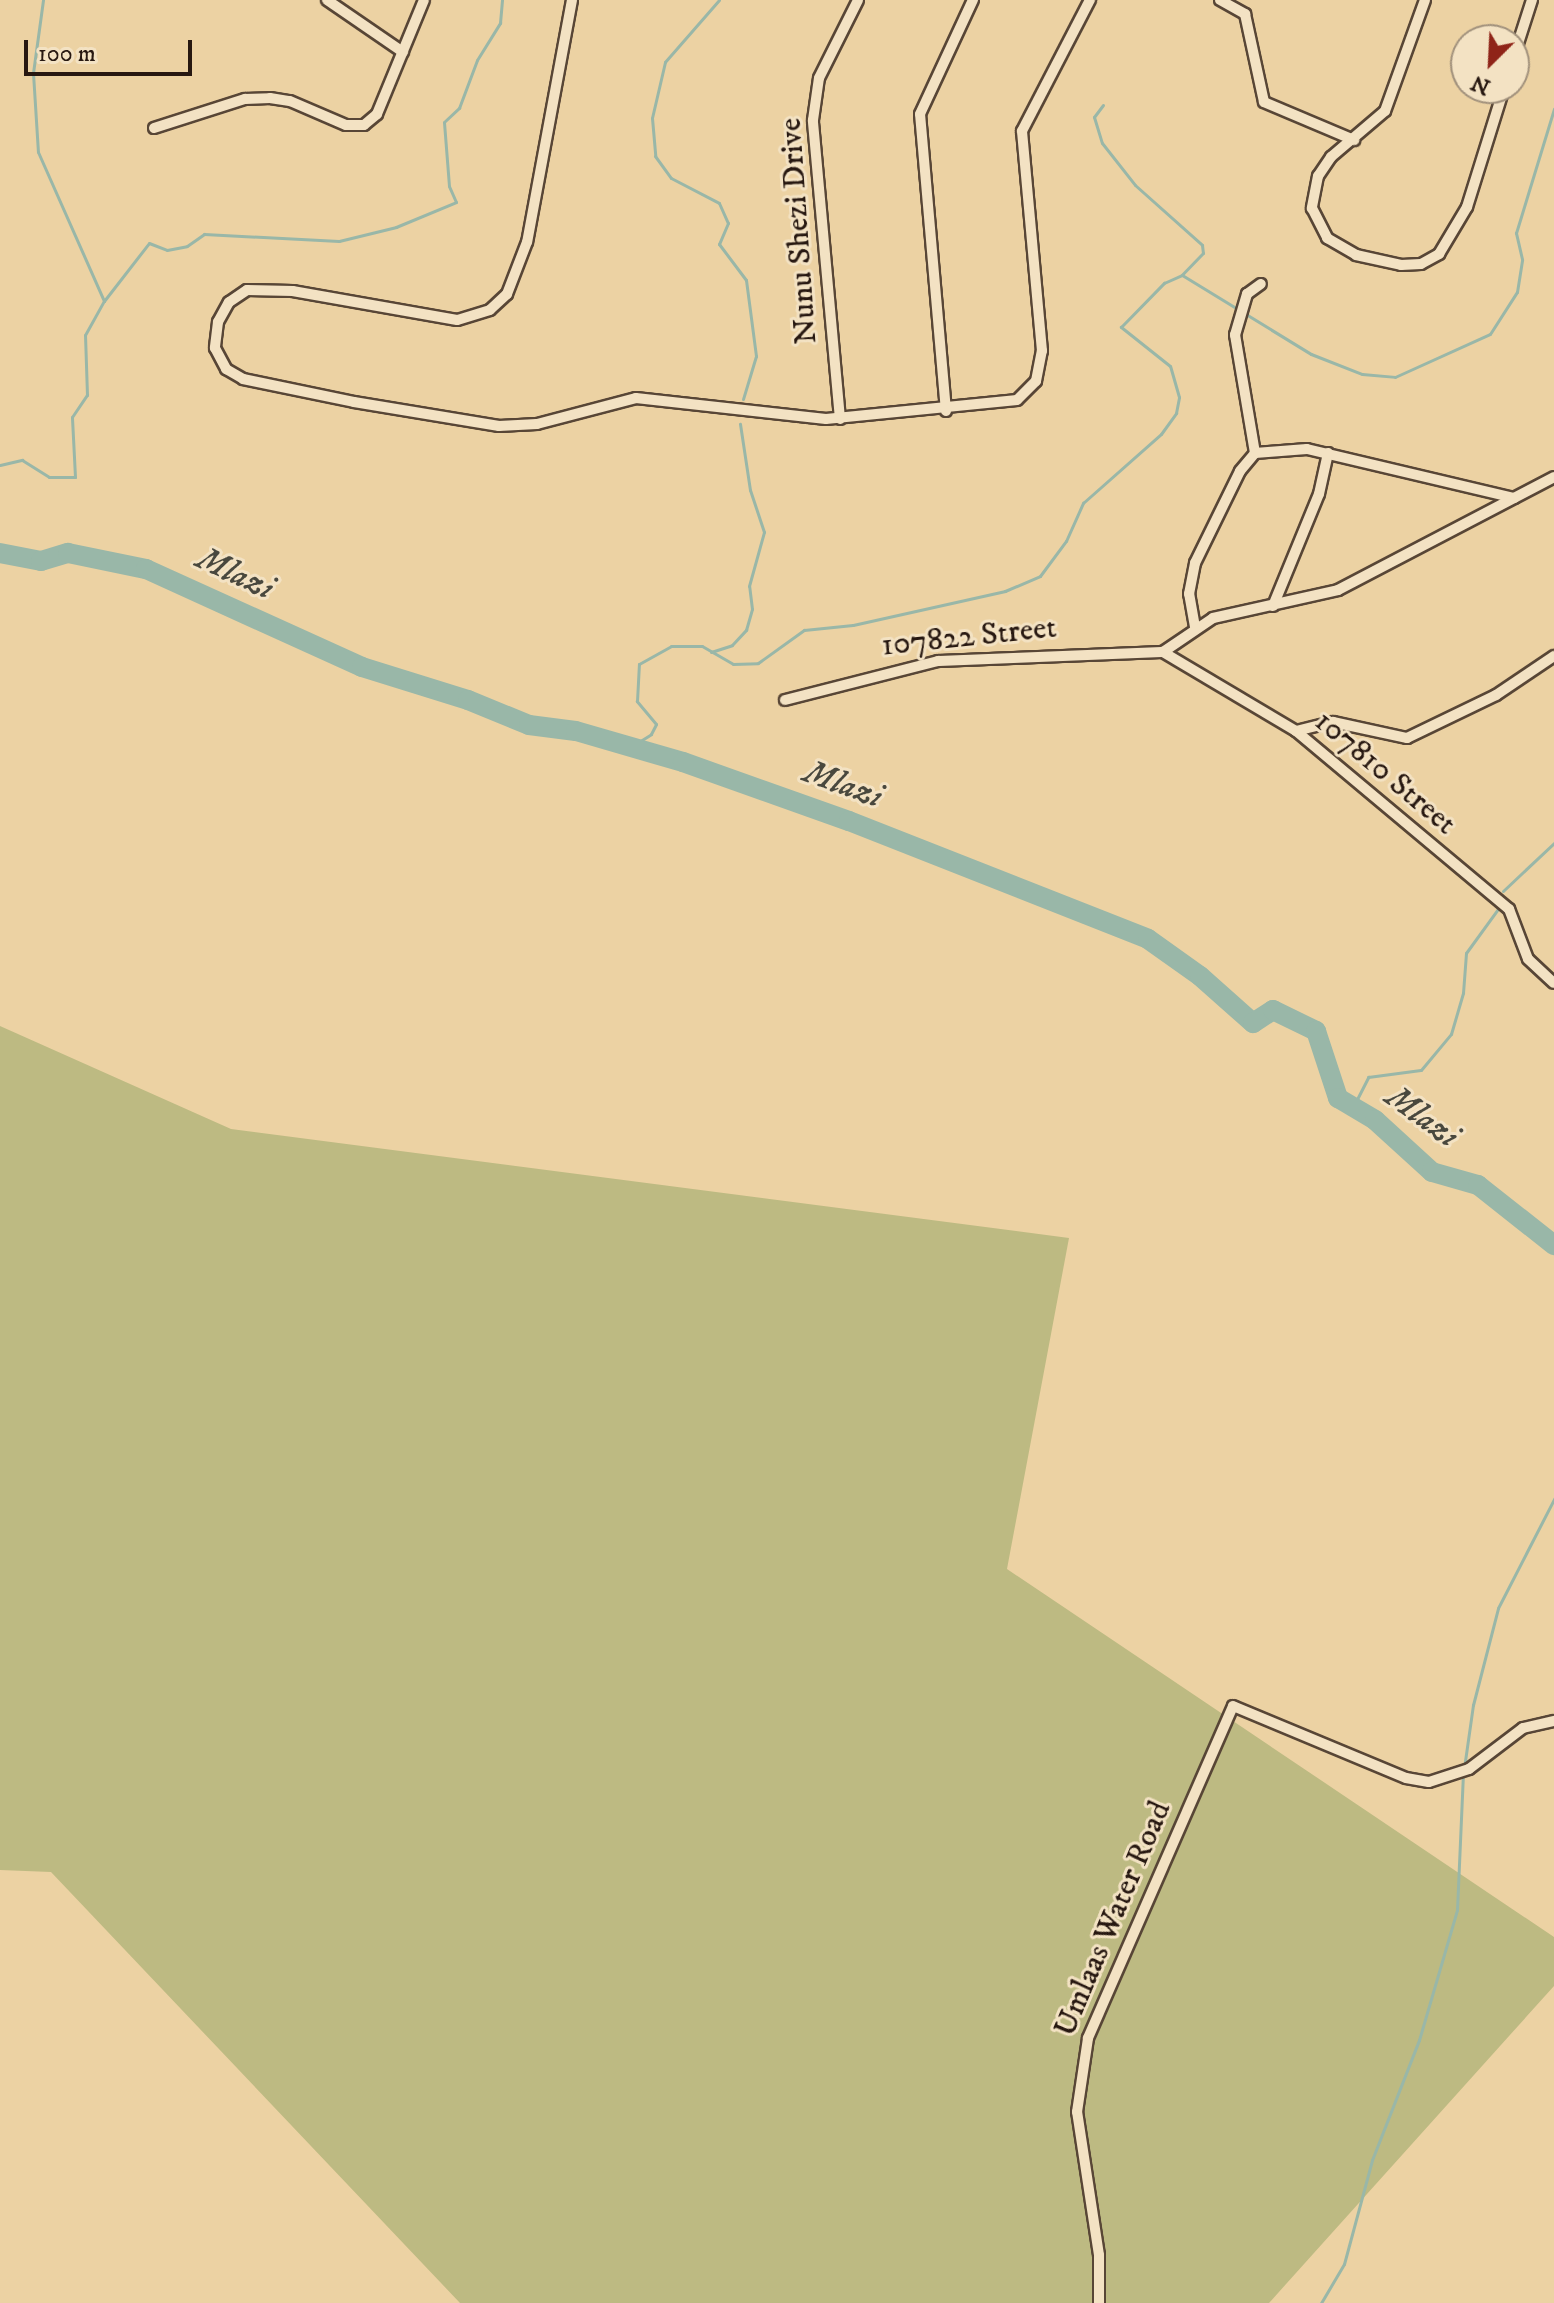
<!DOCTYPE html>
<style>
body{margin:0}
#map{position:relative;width:1554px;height:2303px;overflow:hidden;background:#ecd2a3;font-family:"IM FELL DW Pica",serif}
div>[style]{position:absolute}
.green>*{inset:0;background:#bdba82}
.stream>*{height:3px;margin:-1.5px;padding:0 1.5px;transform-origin:1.5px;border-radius:1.5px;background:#99b7a8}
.river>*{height:20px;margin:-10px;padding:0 10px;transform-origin:10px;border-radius:10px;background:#99b7a8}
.roads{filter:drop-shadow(2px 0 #584636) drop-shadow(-2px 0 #584636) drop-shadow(0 2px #584636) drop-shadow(0 -2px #584636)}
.street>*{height:10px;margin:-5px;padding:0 5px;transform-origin:5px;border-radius:5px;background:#f3e2c3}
span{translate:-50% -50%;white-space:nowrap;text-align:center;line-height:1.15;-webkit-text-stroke:6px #f3e2c3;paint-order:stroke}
.street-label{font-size:32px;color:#271811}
.water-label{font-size:34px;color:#49483e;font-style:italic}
.north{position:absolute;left:1450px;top:24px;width:80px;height:80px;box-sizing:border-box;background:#f3e2c3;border:2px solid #a1917c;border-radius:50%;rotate:204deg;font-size:22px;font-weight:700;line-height:32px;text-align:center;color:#271811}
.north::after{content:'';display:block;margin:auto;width:28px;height:36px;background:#8f2418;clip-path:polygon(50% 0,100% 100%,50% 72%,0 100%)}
.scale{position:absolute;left:24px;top:40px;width:168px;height:36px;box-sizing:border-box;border:4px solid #271811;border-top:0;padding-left:10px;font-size:24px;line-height:28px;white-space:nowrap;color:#271811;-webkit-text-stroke:6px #f3e2c3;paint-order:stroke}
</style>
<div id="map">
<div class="green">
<i style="clip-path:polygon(0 1026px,231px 1129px,1069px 1238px,1007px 1569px,1554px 1937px,1554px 1986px,1269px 2303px,460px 2303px,51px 1872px,0 1870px)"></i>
</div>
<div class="stream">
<i style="left:43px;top:0;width:74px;rotate:97.8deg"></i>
<i style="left:33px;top:73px;width:79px;rotate:86.4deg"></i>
<i style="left:38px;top:152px;width:163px;rotate:66.1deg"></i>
<i style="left:719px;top:0;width:82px;rotate:131.1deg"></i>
<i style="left:665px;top:62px;width:57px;rotate:103.1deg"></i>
<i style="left:652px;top:118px;width:38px;rotate:85deg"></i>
<i style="left:655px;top:156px;width:27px;rotate:54deg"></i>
<i style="left:671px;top:178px;width:54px;rotate:27.5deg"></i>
<i style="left:719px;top:203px;width:22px;rotate:66deg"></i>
<i style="left:728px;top:223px;width:23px;rotate:113deg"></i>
<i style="left:719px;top:244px;width:45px;rotate:53.1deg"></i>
<i style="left:746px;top:280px;width:77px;rotate:82.5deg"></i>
<i style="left:756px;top:356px;width:45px;rotate:106.8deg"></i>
<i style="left:1103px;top:105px;width:15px;rotate:127deg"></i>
<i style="left:1094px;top:117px;width:27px;rotate:73deg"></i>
<i style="left:1102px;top:143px;width:53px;rotate:51.8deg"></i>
<i style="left:1135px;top:185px;width:90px;rotate:41.8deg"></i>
<i style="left:1202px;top:245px;width:8px;rotate:83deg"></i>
<i style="left:1203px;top:253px;width:30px;rotate:134deg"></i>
<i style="left:0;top:465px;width:23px;rotate:-13deg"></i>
<i style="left:22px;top:460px;width:32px;rotate:32deg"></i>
<i style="left:49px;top:477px;width:26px"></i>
<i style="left:75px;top:477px;width:60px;rotate:-92.9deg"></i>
<i style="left:72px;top:417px;width:27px;rotate:-56deg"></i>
<i style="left:87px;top:395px;width:60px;rotate:-91.9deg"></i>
<i style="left:85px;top:335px;width:39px;rotate:-61deg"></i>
<i style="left:104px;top:301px;width:73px;rotate:-52.2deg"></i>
<i style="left:149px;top:243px;width:19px;rotate:21deg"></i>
<i style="left:167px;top:250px;width:20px;rotate:-11deg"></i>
<i style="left:187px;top:246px;width:21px;rotate:-35deg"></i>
<i style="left:204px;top:234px;width:135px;rotate:3deg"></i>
<i style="left:339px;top:241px;width:59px;rotate:-13.8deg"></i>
<i style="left:396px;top:227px;width:65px;rotate:-22.6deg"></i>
<i style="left:456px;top:202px;width:17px;rotate:-114deg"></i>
<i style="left:449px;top:186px;width:64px;rotate:-94.5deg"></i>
<i style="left:444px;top:122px;width:21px;rotate:-43deg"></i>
<i style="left:459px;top:108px;width:51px;rotate:-69.4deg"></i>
<i style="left:477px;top:60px;width:44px;rotate:-58.1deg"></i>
<i style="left:500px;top:23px;width:23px;rotate:-85deg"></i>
<i style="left:711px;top:652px;width:22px;rotate:-18deg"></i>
<i style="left:732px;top:645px;width:21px;rotate:-47deg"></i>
<i style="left:746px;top:630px;width:22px;rotate:-74deg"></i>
<i style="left:752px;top:609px;width:23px;rotate:-97deg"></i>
<i style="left:749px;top:586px;width:56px;rotate:-74.5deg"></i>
<i style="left:764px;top:532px;width:44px;rotate:-108.4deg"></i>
<i style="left:750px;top:490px;width:67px;rotate:-98.6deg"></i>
<i style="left:629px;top:748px;width:26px;rotate:-32deg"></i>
<i style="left:651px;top:734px;width:11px;rotate:-63deg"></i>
<i style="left:656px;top:724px;width:30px;rotate:-130deg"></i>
<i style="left:637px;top:701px;width:37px;rotate:-87deg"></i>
<i style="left:639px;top:664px;width:37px;rotate:-29deg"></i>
<i style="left:671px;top:646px;width:31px"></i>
<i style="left:702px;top:646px;width:36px;rotate:30deg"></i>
<i style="left:733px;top:664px;width:25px;rotate:-2deg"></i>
<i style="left:758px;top:663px;width:57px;rotate:-35.7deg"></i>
<i style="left:804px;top:630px;width:49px;rotate:-5.8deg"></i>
<i style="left:853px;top:625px;width:156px;rotate:-12.6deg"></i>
<i style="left:1005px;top:591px;width:38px;rotate:-23deg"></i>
<i style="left:1040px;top:576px;width:44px;rotate:-53.4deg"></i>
<i style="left:1066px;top:541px;width:42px;rotate:-65.9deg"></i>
<i style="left:1083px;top:503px;width:104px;rotate:-41.5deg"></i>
<i style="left:1161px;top:434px;width:26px;rotate:-54deg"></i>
<i style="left:1176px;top:413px;width:16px;rotate:-79deg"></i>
<i style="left:1179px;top:397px;width:32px;rotate:-106deg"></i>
<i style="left:1170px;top:366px;width:63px;rotate:-141.5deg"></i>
<i style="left:1121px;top:327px;width:62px;rotate:-45.7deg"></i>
<i style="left:1164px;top:283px;width:20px;rotate:-24deg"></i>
<i style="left:1182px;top:275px;width:151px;rotate:31.5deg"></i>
<i style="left:1311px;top:354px;width:55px;rotate:21.4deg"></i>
<i style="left:1362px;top:374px;width:33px;rotate:5deg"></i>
<i style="left:1395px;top:377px;width:104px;rotate:-24.4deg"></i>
<i style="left:1490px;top:334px;width:50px;rotate:-57.3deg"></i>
<i style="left:1517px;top:292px;width:33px;rotate:-81deg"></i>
<i style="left:1522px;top:259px;width:27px;rotate:-103deg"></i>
<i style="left:1516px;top:233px;width:130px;rotate:-73deg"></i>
<i style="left:1503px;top:891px;width:70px;rotate:-43.3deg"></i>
<i style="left:1353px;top:1107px;width:34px;rotate:-63deg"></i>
<i style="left:1368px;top:1077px;width:53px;rotate:-7.5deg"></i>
<i style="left:1421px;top:1070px;width:47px;rotate:-50.2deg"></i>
<i style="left:1451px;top:1034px;width:43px;rotate:-73.7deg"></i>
<i style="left:1463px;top:993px;width:40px;rotate:-85.7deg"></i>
<i style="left:1466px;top:953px;width:58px;rotate:-54.1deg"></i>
<i style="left:1464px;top:1768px;width:64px;rotate:-81.9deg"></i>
<i style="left:1473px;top:1705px;width:100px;rotate:-75.5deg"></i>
<i style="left:1498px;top:1608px;width:123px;rotate:-62.8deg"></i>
<i style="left:1321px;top:2303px;width:45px;rotate:-59.5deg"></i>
<i style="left:1344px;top:2264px;width:108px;rotate:-74.9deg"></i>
<i style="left:1372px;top:2160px;width:129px;rotate:-68.6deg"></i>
<i style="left:1419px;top:2040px;width:135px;rotate:-73.7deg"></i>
<i style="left:1457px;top:1910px;width:135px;rotate:-87.5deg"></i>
</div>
<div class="river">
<i style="left:0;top:553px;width:42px;rotate:11deg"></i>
<i style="left:41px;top:561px;width:28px;rotate:-17deg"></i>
<i style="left:68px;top:553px;width:80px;rotate:11.6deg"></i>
<i style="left:146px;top:569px;width:237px;rotate:24.4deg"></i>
<i style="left:362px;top:667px;width:111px;rotate:17.3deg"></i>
<i style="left:468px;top:700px;width:66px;rotate:22.3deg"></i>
<i style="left:529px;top:725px;width:47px;rotate:7.3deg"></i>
<i style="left:576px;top:731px;width:111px;rotate:16.2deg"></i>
<i style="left:683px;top:762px;width:176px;rotate:19.6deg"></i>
<i style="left:849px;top:821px;width:321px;rotate:21.5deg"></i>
<i style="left:1148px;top:939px;width:64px;rotate:35.4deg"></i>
<i style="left:1200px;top:976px;width:71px;rotate:41.6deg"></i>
<i style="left:1253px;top:1023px;width:24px;rotate:-33deg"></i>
<i style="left:1273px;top:1010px;width:48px;rotate:26deg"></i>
<i style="left:1316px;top:1031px;width:71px;rotate:71.8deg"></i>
<i style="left:1338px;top:1098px;width:43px;rotate:30.7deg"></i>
<i style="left:1375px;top:1120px;width:77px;rotate:42.4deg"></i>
<i style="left:1432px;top:1172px;width:48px;rotate:15.8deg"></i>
<i style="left:1478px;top:1185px;width:97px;rotate:38.3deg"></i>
</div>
<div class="roads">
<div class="street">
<i style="left:327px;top:0;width:92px;rotate:34.4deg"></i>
<i style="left:572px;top:0;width:246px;rotate:100.5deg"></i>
<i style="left:527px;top:242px;width:56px;rotate:111deg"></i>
<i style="left:507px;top:294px;width:23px;rotate:137deg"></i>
<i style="left:490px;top:310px;width:34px;rotate:163deg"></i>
<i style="left:457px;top:320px;width:167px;rotate:-170deg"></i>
<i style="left:293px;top:291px;width:46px;rotate:-178.8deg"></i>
<i style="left:247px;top:290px;width:22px;rotate:146deg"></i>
<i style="left:229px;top:302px;width:23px;rotate:119deg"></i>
<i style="left:218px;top:322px;width:26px;rotate:97deg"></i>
<i style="left:215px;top:348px;width:24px;rotate:62deg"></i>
<i style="left:226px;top:369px;width:20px;rotate:30deg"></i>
<i style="left:243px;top:379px;width:113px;rotate:11.7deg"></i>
<i style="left:354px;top:402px;width:147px;rotate:9.4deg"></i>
<i style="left:499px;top:426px;width:38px;rotate:-3deg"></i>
<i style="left:537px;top:424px;width:102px;rotate:-14.7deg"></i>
<i style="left:636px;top:398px;width:191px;rotate:6.3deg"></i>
<i style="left:826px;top:419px;width:192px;rotate:-5.7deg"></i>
<i style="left:1017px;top:400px;width:27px;rotate:-45deg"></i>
<i style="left:1036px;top:381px;width:31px;rotate:-79deg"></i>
<i style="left:1042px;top:351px;width:221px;rotate:-95.2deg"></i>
<i style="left:1022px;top:131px;width:148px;rotate:-62.6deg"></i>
<i style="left:1220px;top:0;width:29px;rotate:29deg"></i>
<i style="left:1245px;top:14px;width:90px;rotate:77.8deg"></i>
<i style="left:1264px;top:102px;width:98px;rotate:22.9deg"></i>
<i style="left:1425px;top:0;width:118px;rotate:109.8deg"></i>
<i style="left:1385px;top:111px;width:71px;rotate:139.6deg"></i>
<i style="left:1331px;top:157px;width:23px;rotate:124deg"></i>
<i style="left:1318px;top:176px;width:33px;rotate:101deg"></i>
<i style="left:1312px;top:208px;width:34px;rotate:63deg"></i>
<i style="left:1327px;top:238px;width:34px;rotate:30deg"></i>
<i style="left:1356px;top:255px;width:46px;rotate:12.5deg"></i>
<i style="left:1401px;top:265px;width:20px;rotate:-3deg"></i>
<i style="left:1421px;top:264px;width:21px;rotate:-29deg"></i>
<i style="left:1439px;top:254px;width:55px;rotate:-59.2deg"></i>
<i style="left:1467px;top:207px;width:125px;rotate:-72.7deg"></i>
<i style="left:1514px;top:56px;width:59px;rotate:-72.2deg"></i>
<i style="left:154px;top:128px;width:96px;rotate:-17.7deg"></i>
<i style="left:245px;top:99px;width:25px;rotate:-2deg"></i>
<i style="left:270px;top:98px;width:20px;rotate:9deg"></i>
<i style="left:290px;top:101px;width:61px;rotate:23.2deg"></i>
<i style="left:346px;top:125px;width:18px"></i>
<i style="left:364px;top:125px;width:17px;rotate:-40deg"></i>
<i style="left:377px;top:114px;width:123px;rotate:-67.6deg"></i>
<i style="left:946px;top:411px;width:298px;rotate:-95deg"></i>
<i style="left:920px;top:114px;width:126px;rotate:-65.1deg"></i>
<i style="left:840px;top:419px;width:300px;rotate:-95.2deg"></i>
<i style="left:813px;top:120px;width:42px;rotate:-81.9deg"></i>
<i style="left:819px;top:78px;width:87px;rotate:-63.4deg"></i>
<i style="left:1255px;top:453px;width:120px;rotate:-99.6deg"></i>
<i style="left:1235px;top:335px;width:43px;rotate:-73.7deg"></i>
<i style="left:1247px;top:294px;width:17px;rotate:-36deg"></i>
<i style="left:1273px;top:606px;width:121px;rotate:-67.7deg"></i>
<i style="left:1319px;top:494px;width:42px;rotate:-77.6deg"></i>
<i style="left:1195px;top:627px;width:34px;rotate:-100deg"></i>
<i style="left:1189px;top:594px;width:32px;rotate:-79deg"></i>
<i style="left:1195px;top:563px;width:102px;rotate:-63.9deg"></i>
<i style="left:1240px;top:471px;width:23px;rotate:-50deg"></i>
<i style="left:1255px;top:453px;width:52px;rotate:-4.4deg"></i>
<i style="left:1307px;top:449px;width:213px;rotate:13.3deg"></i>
<i style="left:1163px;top:652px;width:60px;rotate:-34.2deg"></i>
<i style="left:1213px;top:618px;width:128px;rotate:-12.6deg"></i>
<i style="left:1338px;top:590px;width:244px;rotate:-27.6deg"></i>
<i style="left:785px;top:700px;width:158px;rotate:-14.3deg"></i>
<i style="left:938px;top:661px;width:225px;rotate:-2.3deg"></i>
<i style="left:1163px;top:652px;width:155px;rotate:30.7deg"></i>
<i style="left:1296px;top:731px;width:278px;rotate:39.9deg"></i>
<i style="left:1509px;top:909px;width:53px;rotate:69.2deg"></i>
<i style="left:1528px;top:959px;width:35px;rotate:43deg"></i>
<i style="left:1296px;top:731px;width:38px;rotate:-14deg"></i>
<i style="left:1333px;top:722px;width:76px;rotate:12.2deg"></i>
<i style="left:1407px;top:738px;width:99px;rotate:-25.8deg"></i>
<i style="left:1496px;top:695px;width:70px;rotate:-33.9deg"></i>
<i style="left:1099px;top:2303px;width:48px;rotate:-90deg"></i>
<i style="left:1099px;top:2255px;width:145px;rotate:-98.7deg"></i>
<i style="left:1077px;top:2112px;width:75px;rotate:-81.5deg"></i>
<i style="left:1088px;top:2038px;width:362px;rotate:-66.4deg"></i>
<i style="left:1233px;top:1706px;width:187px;rotate:22.6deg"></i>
<i style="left:1406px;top:1778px;width:23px;rotate:10deg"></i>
<i style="left:1429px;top:1782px;width:42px;rotate:-18deg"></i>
<i style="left:1469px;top:1769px;width:68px;rotate:-37.2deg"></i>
<i style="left:1523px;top:1728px;width:32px;rotate:-13deg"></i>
</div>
</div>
<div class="street-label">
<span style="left:799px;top:231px;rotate:-94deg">Nunu Shezi Drive</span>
<span style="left:969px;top:637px;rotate:-6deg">107822 Street</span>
<span style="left:1385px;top:773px;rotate:40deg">107810 Street</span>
<span style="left:1113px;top:1919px;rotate:-67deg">Umlaas Water Road</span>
</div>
<div class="water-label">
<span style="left:235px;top:574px;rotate:25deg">Mlazi</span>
<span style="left:843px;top:785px;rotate:20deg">Mlazi</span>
<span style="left:1422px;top:1117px;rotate:36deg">Mlazi</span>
</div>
<div class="north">N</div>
<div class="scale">100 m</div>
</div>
